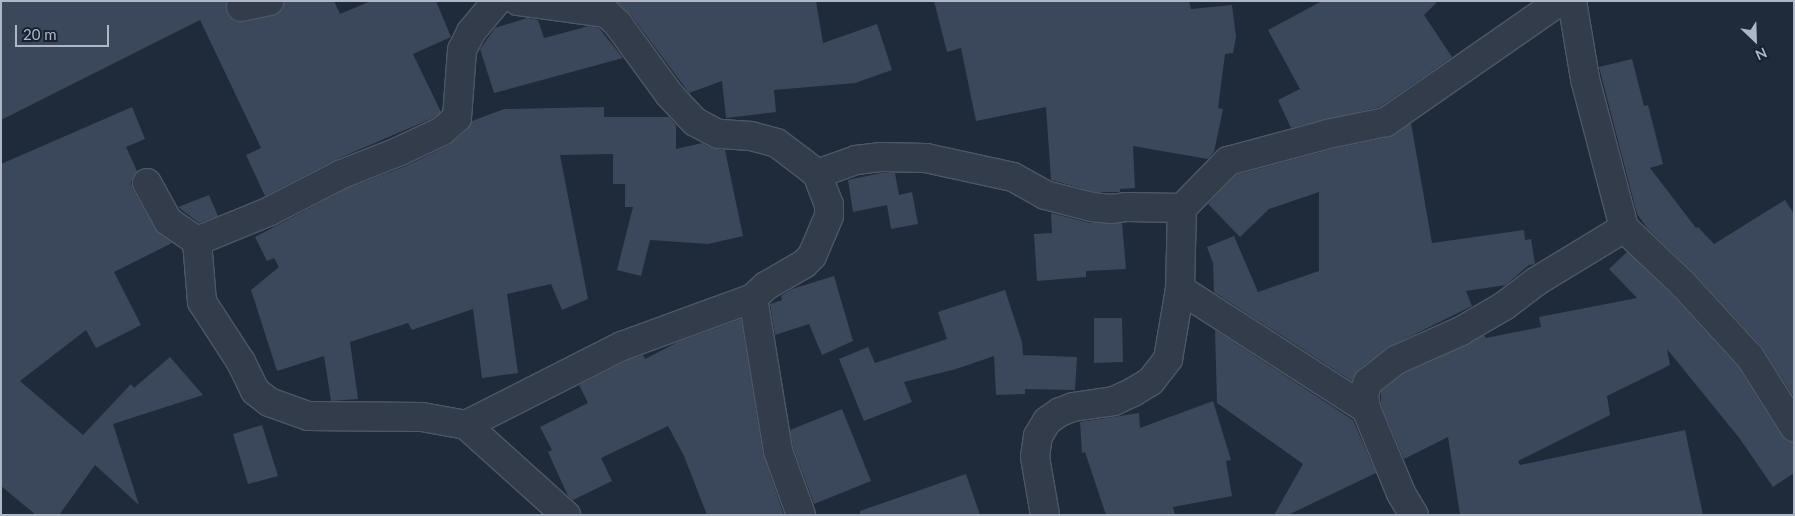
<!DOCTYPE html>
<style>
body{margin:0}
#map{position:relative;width:1795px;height:516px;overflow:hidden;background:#1f2a3b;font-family:Lato,sans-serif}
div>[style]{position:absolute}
.building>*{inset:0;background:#3b485b}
.roads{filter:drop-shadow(1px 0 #4d5765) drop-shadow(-1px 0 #4d5765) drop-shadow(0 1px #4d5765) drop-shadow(0 -1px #4d5765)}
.minor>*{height:28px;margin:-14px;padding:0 14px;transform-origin:14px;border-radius:14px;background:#333c4b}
span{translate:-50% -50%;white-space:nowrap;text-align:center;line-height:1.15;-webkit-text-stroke:4px #18212f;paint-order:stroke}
.frame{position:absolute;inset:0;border:2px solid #adb7c7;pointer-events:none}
.north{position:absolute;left:1730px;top:15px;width:50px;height:50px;-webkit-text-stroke:4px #18212f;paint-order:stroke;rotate:156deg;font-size:14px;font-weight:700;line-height:20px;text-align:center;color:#adb7c7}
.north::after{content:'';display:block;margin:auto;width:18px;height:22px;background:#adb7c7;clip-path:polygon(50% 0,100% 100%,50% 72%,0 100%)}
.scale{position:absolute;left:15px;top:25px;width:94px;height:22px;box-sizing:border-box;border:2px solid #adb7c7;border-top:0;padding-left:6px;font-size:15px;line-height:18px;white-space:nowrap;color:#adb7c7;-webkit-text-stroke:4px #18212f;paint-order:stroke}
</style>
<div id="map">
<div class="building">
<i style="clip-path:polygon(1px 1px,227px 1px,226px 10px,229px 17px,236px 22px,244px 22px,279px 13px,284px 1px,334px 1px,340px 14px,371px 1px,436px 1px,451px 37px,413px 54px,441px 112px,433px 118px,335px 160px,265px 196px,246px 155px,261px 148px,200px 20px,1px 120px)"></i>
<i style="clip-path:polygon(616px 1px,816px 1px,823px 43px,877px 24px,892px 70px,855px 83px,774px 90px,776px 112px,726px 118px,722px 81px,689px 93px,631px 15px)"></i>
<i style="clip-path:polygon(934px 1px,1189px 1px,1191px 9px,1232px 5px,1236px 37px,1233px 53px,1225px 54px,1218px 108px,1223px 109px,1214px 152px,1208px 159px,1133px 146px,1135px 188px,1120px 189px,1120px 192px,1095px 192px,1051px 180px,1046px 107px,976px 121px,961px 48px,947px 52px)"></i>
<i style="clip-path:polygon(1322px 1px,1438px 1px,1424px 15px,1452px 57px,1380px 107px,1291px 128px,1278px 100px,1300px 89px,1268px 30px)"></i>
<i style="clip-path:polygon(527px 18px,538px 20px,544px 38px,589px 26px,599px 28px,623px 58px,494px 93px,480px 49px,495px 28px)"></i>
<i style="clip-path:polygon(1632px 59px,1644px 106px,1648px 105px,1663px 164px,1650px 168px,1696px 228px,1698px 227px,1714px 244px,1785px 200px,1794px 214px,1794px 397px,1762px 347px,1694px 273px,1648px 229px,1637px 214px,1599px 67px)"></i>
<i style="clip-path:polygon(132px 107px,145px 139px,126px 147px,137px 171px,131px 182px,133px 190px,155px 229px,172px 243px,114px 272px,141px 325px,96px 348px,86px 330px,20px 381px,83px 435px,131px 384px,134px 388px,170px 357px,203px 395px,113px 424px,139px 505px,95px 465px,59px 515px,36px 515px,1px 486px,1px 164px)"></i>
<i style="clip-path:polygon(604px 107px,604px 117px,669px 117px,676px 125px,676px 149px,702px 143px,711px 148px,725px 150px,743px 236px,708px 244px,650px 240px,641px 276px,617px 270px,633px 207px,625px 207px,625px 184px,613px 184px,613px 154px,560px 155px,588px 299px,562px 310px,551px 284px,507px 294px,518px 373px,482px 378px,473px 309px,412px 330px,408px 323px,350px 342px,358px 399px,331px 401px,324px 356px,277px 371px,251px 290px,279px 267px,274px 258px,267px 261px,255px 237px,348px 188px,406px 166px,449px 145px,467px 130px,472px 121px,504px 109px)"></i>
<i style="clip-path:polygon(1411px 123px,1432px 243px,1524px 230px,1525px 240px,1531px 239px,1535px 264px,1529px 265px,1506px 285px,1466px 291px,1472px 306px,1387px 348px,1358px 370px,1352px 381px,1214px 292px,1213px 263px,1207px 247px,1234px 236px,1258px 292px,1319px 271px,1319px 192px,1269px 209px,1240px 237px,1208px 204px,1236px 175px,1332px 149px,1389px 137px)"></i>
<i style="clip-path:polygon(881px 173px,895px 173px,899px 195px,912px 192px,918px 224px,891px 229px,887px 205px,853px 212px,848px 180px)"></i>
<i style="clip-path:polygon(209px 195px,218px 216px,199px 223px,178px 207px)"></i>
<i style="clip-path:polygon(1051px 213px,1090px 223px,1122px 223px,1126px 269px,1086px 271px,1086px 277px,1037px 281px,1034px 234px,1052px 233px)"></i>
<i style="clip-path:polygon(1627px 252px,1672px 295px,1738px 367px,1781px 435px,1786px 441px,1794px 442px,1794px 473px,1773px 487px,1740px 439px,1667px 349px,1670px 365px,1607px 396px,1610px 415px,1518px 461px,1520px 465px,1685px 430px,1703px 515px,1460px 515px,1448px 437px,1404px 459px,1381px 405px,1381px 391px,1404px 373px,1484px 335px,1486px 338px,1541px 327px,1539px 317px,1637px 298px,1609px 269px)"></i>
<i style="clip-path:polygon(834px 276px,853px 341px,822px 355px,809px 324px,775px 335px,770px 304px,782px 300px,781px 296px,792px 289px)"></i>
<i style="clip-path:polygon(1005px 290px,1022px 342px,1023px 355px,1077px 357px,1075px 390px,1025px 389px,1025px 394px,996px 395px,994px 356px,956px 369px,904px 382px,912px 402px,864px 421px,839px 359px,868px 347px,875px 363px,947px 339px,938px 312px)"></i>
<i style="clip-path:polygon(1094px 318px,1122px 318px,1123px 362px,1094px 363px)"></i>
<i style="clip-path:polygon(741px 319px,763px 454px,784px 515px,707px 515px,684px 456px,668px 426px,601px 458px,612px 481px,573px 500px,568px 496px,548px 452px,552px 450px,540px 427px,588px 403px,579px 385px,628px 360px,643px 355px,645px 359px,678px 342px)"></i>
<i style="clip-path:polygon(1215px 330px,1353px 420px,1376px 473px,1288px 515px,1274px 515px,1303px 464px,1217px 403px)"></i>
<i style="clip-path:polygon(1213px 401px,1231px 460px,1226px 461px,1232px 496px,1173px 507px,1175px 515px,1106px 515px,1085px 452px,1082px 453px,1080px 422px,1139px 413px,1140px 428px)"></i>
<i style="clip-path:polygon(842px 409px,871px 481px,814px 504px,793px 447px,790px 430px)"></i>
<i style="clip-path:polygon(262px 425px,278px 476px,248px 484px,233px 434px)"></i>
<i style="clip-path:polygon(966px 474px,980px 515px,860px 515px,860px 511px)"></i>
</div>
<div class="roads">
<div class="minor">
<i style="left:1572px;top:1px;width:79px;rotate:80.5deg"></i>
<i style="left:1585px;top:79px;width:154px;rotate:75.3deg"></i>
<i style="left:1624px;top:228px;width:81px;rotate:43.5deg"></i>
<i style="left:1683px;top:284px;width:99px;rotate:47.5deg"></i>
<i style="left:1750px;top:357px;width:83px;rotate:57.8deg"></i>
<i style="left:241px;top:7px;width:29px;rotate:-12deg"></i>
<i style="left:817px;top:174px;width:41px;rotate:-19.7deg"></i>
<i style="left:856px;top:160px;width:24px;rotate:-7deg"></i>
<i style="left:880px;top:157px;width:46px;rotate:1.2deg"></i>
<i style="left:926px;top:158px;width:89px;rotate:12.3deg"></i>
<i style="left:1013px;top:177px;width:37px;rotate:29deg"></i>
<i style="left:1045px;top:195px;width:49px;rotate:14.3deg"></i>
<i style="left:1092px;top:207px;width:18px;rotate:6deg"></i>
<i style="left:1110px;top:209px;width:16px;rotate:-7deg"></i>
<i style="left:1126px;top:207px;width:56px;rotate:1deg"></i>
<i style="left:1182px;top:208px;width:66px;rotate:-45.6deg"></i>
<i style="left:1228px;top:161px;width:104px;rotate:-15.1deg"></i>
<i style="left:1328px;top:134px;width:59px;rotate:-11.7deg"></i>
<i style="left:1386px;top:122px;width:212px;rotate:-34.8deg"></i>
<i style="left:147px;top:183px;width:43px;rotate:61.1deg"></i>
<i style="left:168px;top:221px;width:35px;rotate:35deg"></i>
<i style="left:197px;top:241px;width:61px;rotate:85.3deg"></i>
<i style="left:202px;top:302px;width:72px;rotate:57deg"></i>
<i style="left:241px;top:362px;width:32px;rotate:64deg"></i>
<i style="left:255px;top:391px;width:18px;rotate:38deg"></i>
<i style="left:269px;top:402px;width:41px;rotate:19.7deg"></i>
<i style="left:308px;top:416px;width:114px;rotate:0.5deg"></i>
<i style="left:422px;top:417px;width:45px;rotate:10.3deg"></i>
<i style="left:466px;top:425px;width:175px;rotate:-26.9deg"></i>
<i style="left:622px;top:346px;width:140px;rotate:-20.1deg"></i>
<i style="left:753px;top:298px;width:18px;rotate:-43deg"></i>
<i style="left:766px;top:286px;width:44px;rotate:-30.1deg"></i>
<i style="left:804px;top:264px;width:11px;rotate:-45deg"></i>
<i style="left:812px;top:256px;width:43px;rotate:-67deg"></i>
<i style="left:829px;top:216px;width:11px;rotate:-90deg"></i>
<i style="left:829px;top:205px;width:33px;rotate:-111deg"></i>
<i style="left:817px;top:174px;width:19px;rotate:-141deg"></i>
<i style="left:802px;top:162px;width:31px;rotate:-143deg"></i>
<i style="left:777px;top:143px;width:28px;rotate:-165deg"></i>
<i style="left:750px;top:136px;width:32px;rotate:-176deg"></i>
<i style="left:718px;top:134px;width:26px;rotate:-152deg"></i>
<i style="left:695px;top:122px;width:38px;rotate:-133deg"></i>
<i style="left:669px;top:94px;width:87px;rotate:-126.1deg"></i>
<i style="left:618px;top:24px;width:16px;rotate:-137deg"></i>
<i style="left:606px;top:13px;width:89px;rotate:-172.2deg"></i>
<i style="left:197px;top:241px;width:77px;rotate:-22.2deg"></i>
<i style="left:268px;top:212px;width:83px;rotate:-27.2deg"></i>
<i style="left:342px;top:174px;width:62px;rotate:-21.6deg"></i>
<i style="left:400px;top:151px;width:47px;rotate:-25.5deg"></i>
<i style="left:442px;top:131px;width:20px;rotate:-41deg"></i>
<i style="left:457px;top:118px;width:68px;rotate:-85.8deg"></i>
<i style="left:462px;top:50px;width:20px;rotate:-63deg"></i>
<i style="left:471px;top:32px;width:40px;rotate:-50deg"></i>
<i style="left:1180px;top:289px;width:221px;rotate:32.8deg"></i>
<i style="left:753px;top:298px;width:155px;rotate:80.7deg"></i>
<i style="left:778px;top:451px;width:68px;rotate:70.2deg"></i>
<i style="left:466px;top:425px;width:135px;rotate:42deg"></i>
<i style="left:1045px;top:515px;width:59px;rotate:-99.8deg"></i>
<i style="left:1035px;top:457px;width:21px;rotate:-82deg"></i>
<i style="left:1038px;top:436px;width:17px;rotate:-59deg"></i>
<i style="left:1047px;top:421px;width:16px;rotate:-35deg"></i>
<i style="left:1060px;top:412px;width:14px;rotate:-21deg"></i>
<i style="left:1073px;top:407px;width:41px;rotate:-8.3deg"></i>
<i style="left:1114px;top:401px;width:21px;rotate:-25deg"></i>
<i style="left:1133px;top:392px;width:21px;rotate:-31deg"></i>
<i style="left:1151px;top:381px;width:28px;rotate:-52deg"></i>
<i style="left:1168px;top:359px;width:71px;rotate:-80.3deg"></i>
<i style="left:1180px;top:289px;width:81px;rotate:-88.6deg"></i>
<i style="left:1414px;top:515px;width:26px;rotate:-121deg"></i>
<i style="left:1401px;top:493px;width:91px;rotate:-112.6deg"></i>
<i style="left:1366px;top:409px;width:15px;rotate:-98deg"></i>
<i style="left:1364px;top:394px;width:13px;rotate:-72deg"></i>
<i style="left:1368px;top:382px;width:36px;rotate:-38deg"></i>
<i style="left:1396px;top:360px;width:71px;rotate:-24deg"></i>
<i style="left:1461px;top:331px;width:50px;rotate:-30.2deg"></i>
<i style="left:1504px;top:306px;width:41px;rotate:-37.1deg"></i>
<i style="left:1537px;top:281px;width:102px;rotate:-31.3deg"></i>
</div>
</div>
<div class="frame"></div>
<div class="north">N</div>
<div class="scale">20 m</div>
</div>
